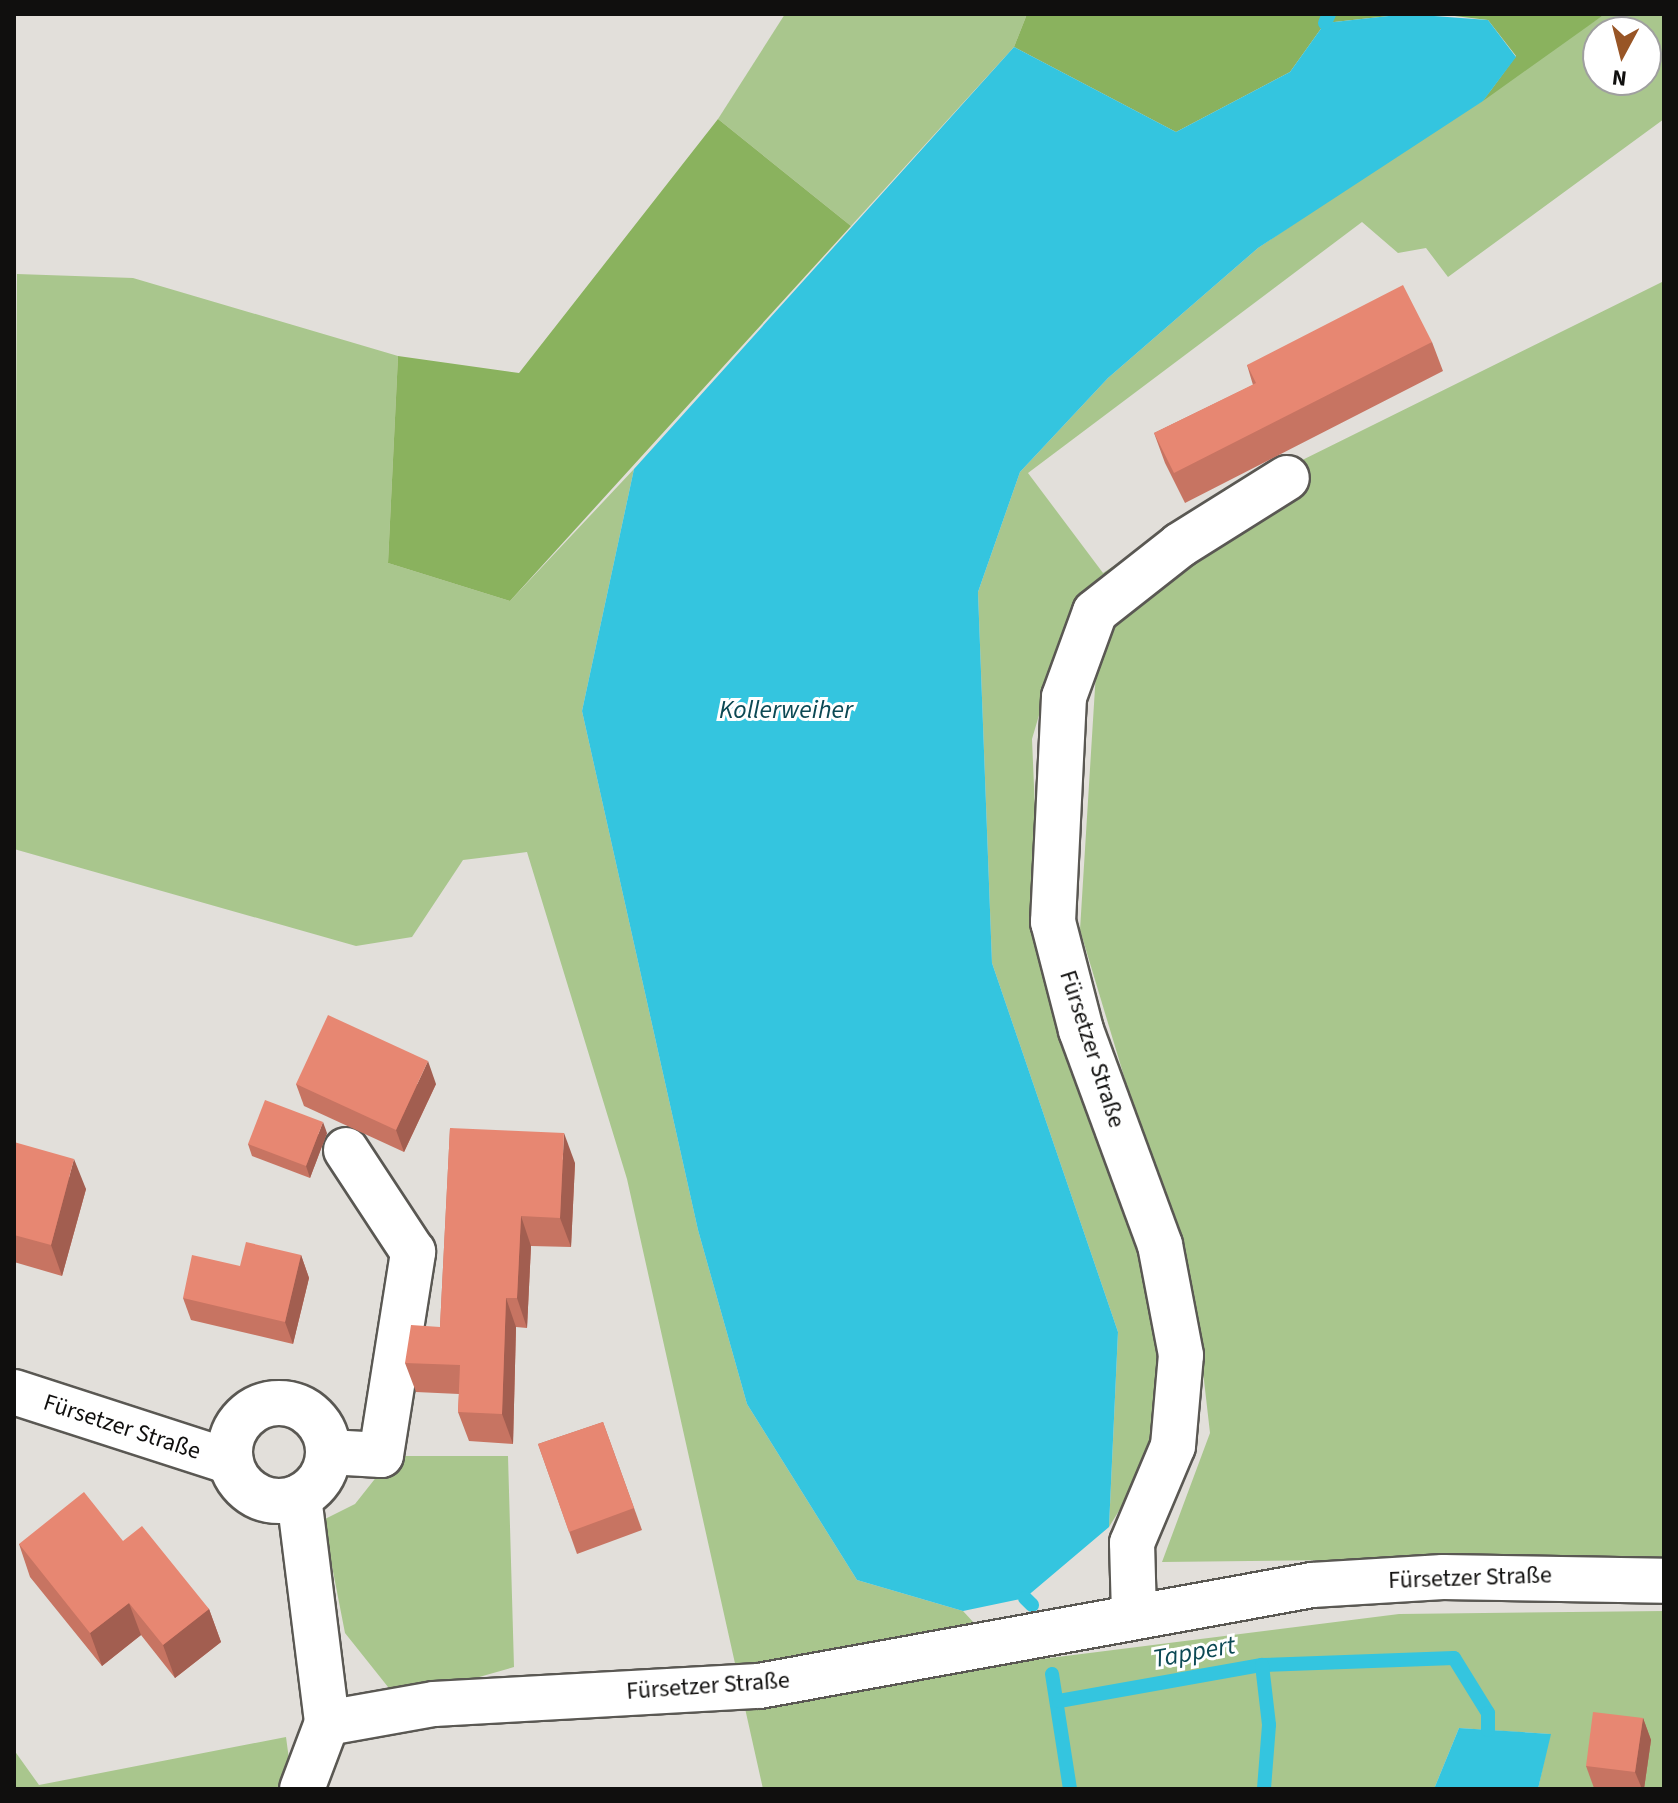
<!DOCTYPE html>
<meta charset="utf-8">
<style>
body{margin:0}
#map{position:relative;width:1678px;height:1803px;overflow:hidden;background:#e2dfda;font-family:"Source Sans 3",sans-serif}
div>[style]{position:absolute}
.green>*{inset:0;background:#a9c68d}
.forest>*{inset:0;background:#8ab25e}
.water>*{inset:0;background:#34c5df}
.stream>*{height:14px;margin:-7px;padding:0 7px;transform-origin:7px;border-radius:7px;background:#34c5df}
.roads{filter:drop-shadow(2px 0 #5a5853) drop-shadow(-2px 0 #5a5853) drop-shadow(0 2px #5a5853) drop-shadow(0 -2px #5a5853)}
.minor>*{height:44px;margin:-22px;padding:0 22px;transform-origin:22px;border-radius:22px;background:#fff}
.minor>.ring{margin:-22px;padding:0;box-sizing:content-box;background:none;border:44px solid #fff;border-radius:50%}
.wall>*{inset:0;background:#c77462}
.shaded-wall>*{inset:0;background:#a25e50}
.building>*{inset:0;background:#e78772}
span{translate:-50% -50%;white-space:nowrap;text-align:center;line-height:1.15;-webkit-text-stroke:6px #fff;paint-order:stroke}
.street-label{font-size:24px;color:#100f0e}
.water-label{font-size:26px;color:#0c4954;font-style:italic}
.frame{position:absolute;inset:0;border:16px solid #100f0e;pointer-events:none}
.north{position:absolute;left:1582px;top:16px;width:80px;height:80px;box-sizing:border-box;background:#fff;border:2px solid #9f9f9f;border-radius:50%;rotate:187deg;font-size:22px;font-weight:700;line-height:32px;text-align:center;color:#100f0e}
.north::after{content:'';display:block;margin:auto;width:28px;height:36px;background:#985526;clip-path:polygon(50% 0,100% 100%,50% 72%,0 100%)}
</style>
<div id="map">
<div class="green">
<i style="clip-path:polygon(785px 14px,1027px 14px,1014px 47px,851px 226px,718px 119px)"></i>
<i style="clip-path:polygon(evenodd,1605px 14px,1664px 14px,1664px 119px,1448px 277px,1426px 248px,1398px 253px,1362px 222px,1028px 473px,1103px 573px,1195px 513px,1664px 281px,1664px 1565px,1598px 1557px,1162px 1562px,1210px 1433px,1197px 1319px,1080px 930px,1102px 575px,1069px 613px,1032px 739px,1040px 930px,1145px 1259px,1166px 1364px,1157px 1449px,1109px 1527px,1118px 1332px,992px 963px,978px 592px,1020px 472px,1108px 378px,1258px 248px,1605px 14px,1598px 32px,1646px 32px,1646px 80px,1598px 80px,1598px 32px)"></i>
<i style="clip-path:polygon(17px 274px,133px 278px,398px 356px,388px 563px,510px 601px,634px 469px,582px 711px,698px 1230px,747px 1404px,857px 1580px,963px 1611px,1011px 1663px,1399px 1614px,1664px 1611px,1664px 1789px,1538px 1789px,1550px 1734px,1459px 1728px,1434px 1789px,763px 1789px,627px 1179px,527px 852px,463px 860px,412px 937px,356px 946px,14px 849px)"></i>
<i style="clip-path:polygon(393px 1456px,508px 1456px,514px 1667px,416px 1695px,392px 1692px,345px 1633px,323px 1520px,355px 1504px)"></i>
<i style="clip-path:polygon(286px 1737px,293px 1789px,14px 1789px,14px 1750px,39px 1785px)"></i>
</div>
<div class="forest">
<i style="clip-path:polygon(1027px 14px,1407px 14px,1325px 23px,1290px 72px,1176px 132px,1014px 47px)"></i>
<i style="clip-path:polygon(1438px 14px,1605px 14px,1483px 101px,1516px 56px,1488px 20px)"></i>
<i style="clip-path:polygon(718px 119px,851px 226px,510px 601px,388px 563px,398px 356px,519px 373px)"></i>
</div>
<div class="water">
<i style="clip-path:polygon(1407px 14px,1488px 20px,1516px 57px,1483px 101px,1258px 248px,1108px 378px,1020px 472px,978px 592px,992px 963px,1118px 1332px,1109px 1527px,1025px 1598px,963px 1611px,857px 1580px,747px 1404px,698px 1230px,582px 711px,634px 469px,1014px 47px,1176px 132px,1290px 72px,1325px 23px)"></i>
<i style="clip-path:polygon(1459px 1728px,1551px 1734px,1538px 1789px,1434px 1789px)"></i>
</div>
<div class="stream">
<i style="left:1325px;top:23px;width:10px;rotate:-66deg"></i>
<i style="left:1025px;top:1598px;width:10px;rotate:45deg"></i>
<i style="left:1262px;top:1665px;width:192px;rotate:-2.1deg"></i>
<i style="left:1454px;top:1658px;width:65px;rotate:58.3deg"></i>
<i style="left:1488px;top:1713px;width:17px;rotate:90deg"></i>
<i style="left:1052px;top:1674px;width:116px;rotate:81.1deg"></i>
<i style="left:1059px;top:1701px;width:206px;rotate:-10.1deg"></i>
<i style="left:1262px;top:1665px;width:60px;rotate:83.3deg"></i>
<i style="left:1269px;top:1725px;width:64px;rotate:94.5deg"></i>
</div>
<div class="roads">
<div class="minor">
<i style="left:14px;top:1392px;width:228px;rotate:17.9deg"></i>
<i class="ring" style="left:230px;top:1403px;width:54px;height:54px"></i>
<i style="left:329px;top:1452px;width:52px;rotate:3.3deg"></i>
<i style="left:381px;top:1455px;width:206px;rotate:-81deg"></i>
<i style="left:413px;top:1252px;width:122px;rotate:-123.3deg"></i>
<i style="left:299px;top:1497px;width:228px;rotate:82.9deg"></i>
<i style="left:1134px;top:1614px;width:71px;rotate:-91.6deg"></i>
<i style="left:1132px;top:1543px;width:105px;rotate:-67.1deg"></i>
<i style="left:1173px;top:1446px;width:91px;rotate:-85deg"></i>
<i style="left:1181px;top:1355px;width:112px;rotate:-100.8deg"></i>
<i style="left:1160px;top:1245px;width:229px;rotate:-110.2deg"></i>
<i style="left:1081px;top:1030px;width:112px;rotate:-104.5deg"></i>
<i style="left:1053px;top:922px;width:225px;rotate:-87.2deg"></i>
<i style="left:1064px;top:697px;width:90px;rotate:-70deg"></i>
<i style="left:1095px;top:612px;width:108px;rotate:-38.2deg"></i>
<i style="left:1180px;top:545px;width:126px;rotate:-32.1deg"></i>
<i style="left:302px;top:1789px;width:71px;rotate:-69.3deg"></i>
<i style="left:327px;top:1723px;width:109px;rotate:-10.1deg"></i>
<i style="left:434px;top:1704px;width:325px;rotate:-3.2deg"></i>
<i style="left:759px;top:1686px;width:562px;rotate:-10.35deg"></i>
<i style="left:1312px;top:1585px;width:131px;rotate:-3.5deg"></i>
<i style="left:1443px;top:1577px;width:221px;rotate:1deg"></i>
</div>
</div>
<div class="wall">
<i style="clip-path:polygon(1432px 342px,1443px 371px,1185px 503px,1165px 463px,1154px 433px,1253px 385px,1247px 365px)"></i>
<i style="clip-path:polygon(296px 1084px,436px 1084px,404px 1152px,304px 1106px)"></i>
<i style="clip-path:polygon(450px 1128px,575px 1163px,571px 1247px,531px 1246px,527px 1328px,516px 1327px,513px 1444px,469px 1441px,458px 1412px,459px 1394px,416px 1392px,405px 1363px,440px 1327px)"></i>
<i style="clip-path:polygon(327px 1133px,310px 1178px,252px 1156px,248px 1144px)"></i>
<i style="clip-path:polygon(14px 1142px,86px 1189px,62px 1276px,14px 1262px)"></i>
<i style="clip-path:polygon(301px 1255px,309px 1278px,293px 1344px,191px 1320px,183px 1298px,240px 1266px)"></i>
<i style="clip-path:polygon(603px 1422px,642px 1530px,577px 1554px,538px 1444px)"></i>
<i style="clip-path:polygon(123px 1541px,209px 1609px,221px 1642px,175px 1678px,141px 1635px,102px 1666px,30px 1577px,19px 1544px)"></i>
<i style="clip-path:polygon(1643px 1718px,1651px 1740px,1644px 1789px,1594px 1788px,1586px 1766px)"></i>
</div>
<div class="shaded-wall">
<i style="clip-path:polygon(428px 1061px,436px 1084px,404px 1152px,396px 1130px)"></i>
<i style="clip-path:polygon(323px 1122px,327px 1133px,310px 1178px,306px 1166px)"></i>
<i style="clip-path:polygon(564px 1133px,575px 1163px,571px 1247px,560px 1218px)"></i>
<i style="clip-path:polygon(74px 1159px,86px 1189px,62px 1276px,51px 1245px)"></i>
<i style="clip-path:polygon(521px 1216px,531px 1246px,527px 1328px,517px 1298px)"></i>
<i style="clip-path:polygon(301px 1255px,309px 1278px,293px 1344px,285px 1322px)"></i>
<i style="clip-path:polygon(506px 1298px,516px 1327px,513px 1444px,502px 1414px)"></i>
<i style="clip-path:polygon(129px 1603px,141px 1635px,102px 1666px,90px 1633px)"></i>
<i style="clip-path:polygon(209px 1609px,221px 1642px,175px 1678px,163px 1645px)"></i>
<i style="clip-path:polygon(1643px 1718px,1651px 1740px,1644px 1789px,1642px 1789px,1635px 1772px)"></i>
</div>
<div class="building">
<i style="clip-path:polygon(1403px 285px,1432px 342px,1174px 473px,1154px 433px,1256px 383px,1247px 365px)"></i>
<i style="clip-path:polygon(328px 1015px,428px 1061px,396px 1130px,296px 1084px)"></i>
<i style="clip-path:polygon(265px 1100px,323px 1122px,306px 1166px,248px 1144px)"></i>
<i style="clip-path:polygon(450px 1128px,564px 1133px,560px 1218px,521px 1216px,517px 1298px,506px 1298px,502px 1414px,458px 1412px,460px 1365px,405px 1363px,411px 1325px,440px 1327px)"></i>
<i style="clip-path:polygon(14px 1142px,74px 1159px,51px 1245px,14px 1235px)"></i>
<i style="clip-path:polygon(246px 1242px,301px 1255px,285px 1322px,183px 1298px,192px 1255px,240px 1266px)"></i>
<i style="clip-path:polygon(603px 1422px,634px 1508px,569px 1532px,538px 1444px)"></i>
<i style="clip-path:polygon(84px 1492px,123px 1541px,142px 1526px,209px 1609px,163px 1645px,129px 1603px,90px 1633px,19px 1544px)"></i>
<i style="clip-path:polygon(1593px 1712px,1643px 1718px,1635px 1772px,1586px 1766px)"></i>
</div>
<div class="street-label">
<span style="left:1092px;top:1049px;rotate:72deg">Fürsetzer Straße</span>
<span style="left:122px;top:1427px;rotate:18deg">Fürsetzer Straße</span>
<span style="left:1470px;top:1578px;rotate:-2deg">Fürsetzer Straße</span>
<span style="left:708px;top:1686px;rotate:-4deg">Fürsetzer Straße</span>
</div>
<div class="water-label">
<span style="left:786px;top:710px">Kollerweiher</span>
<span style="left:1194px;top:1652px;rotate:-10deg">Tappert</span>
</div>
<div class="frame"></div>
<div class="north">N</div>
</div>
